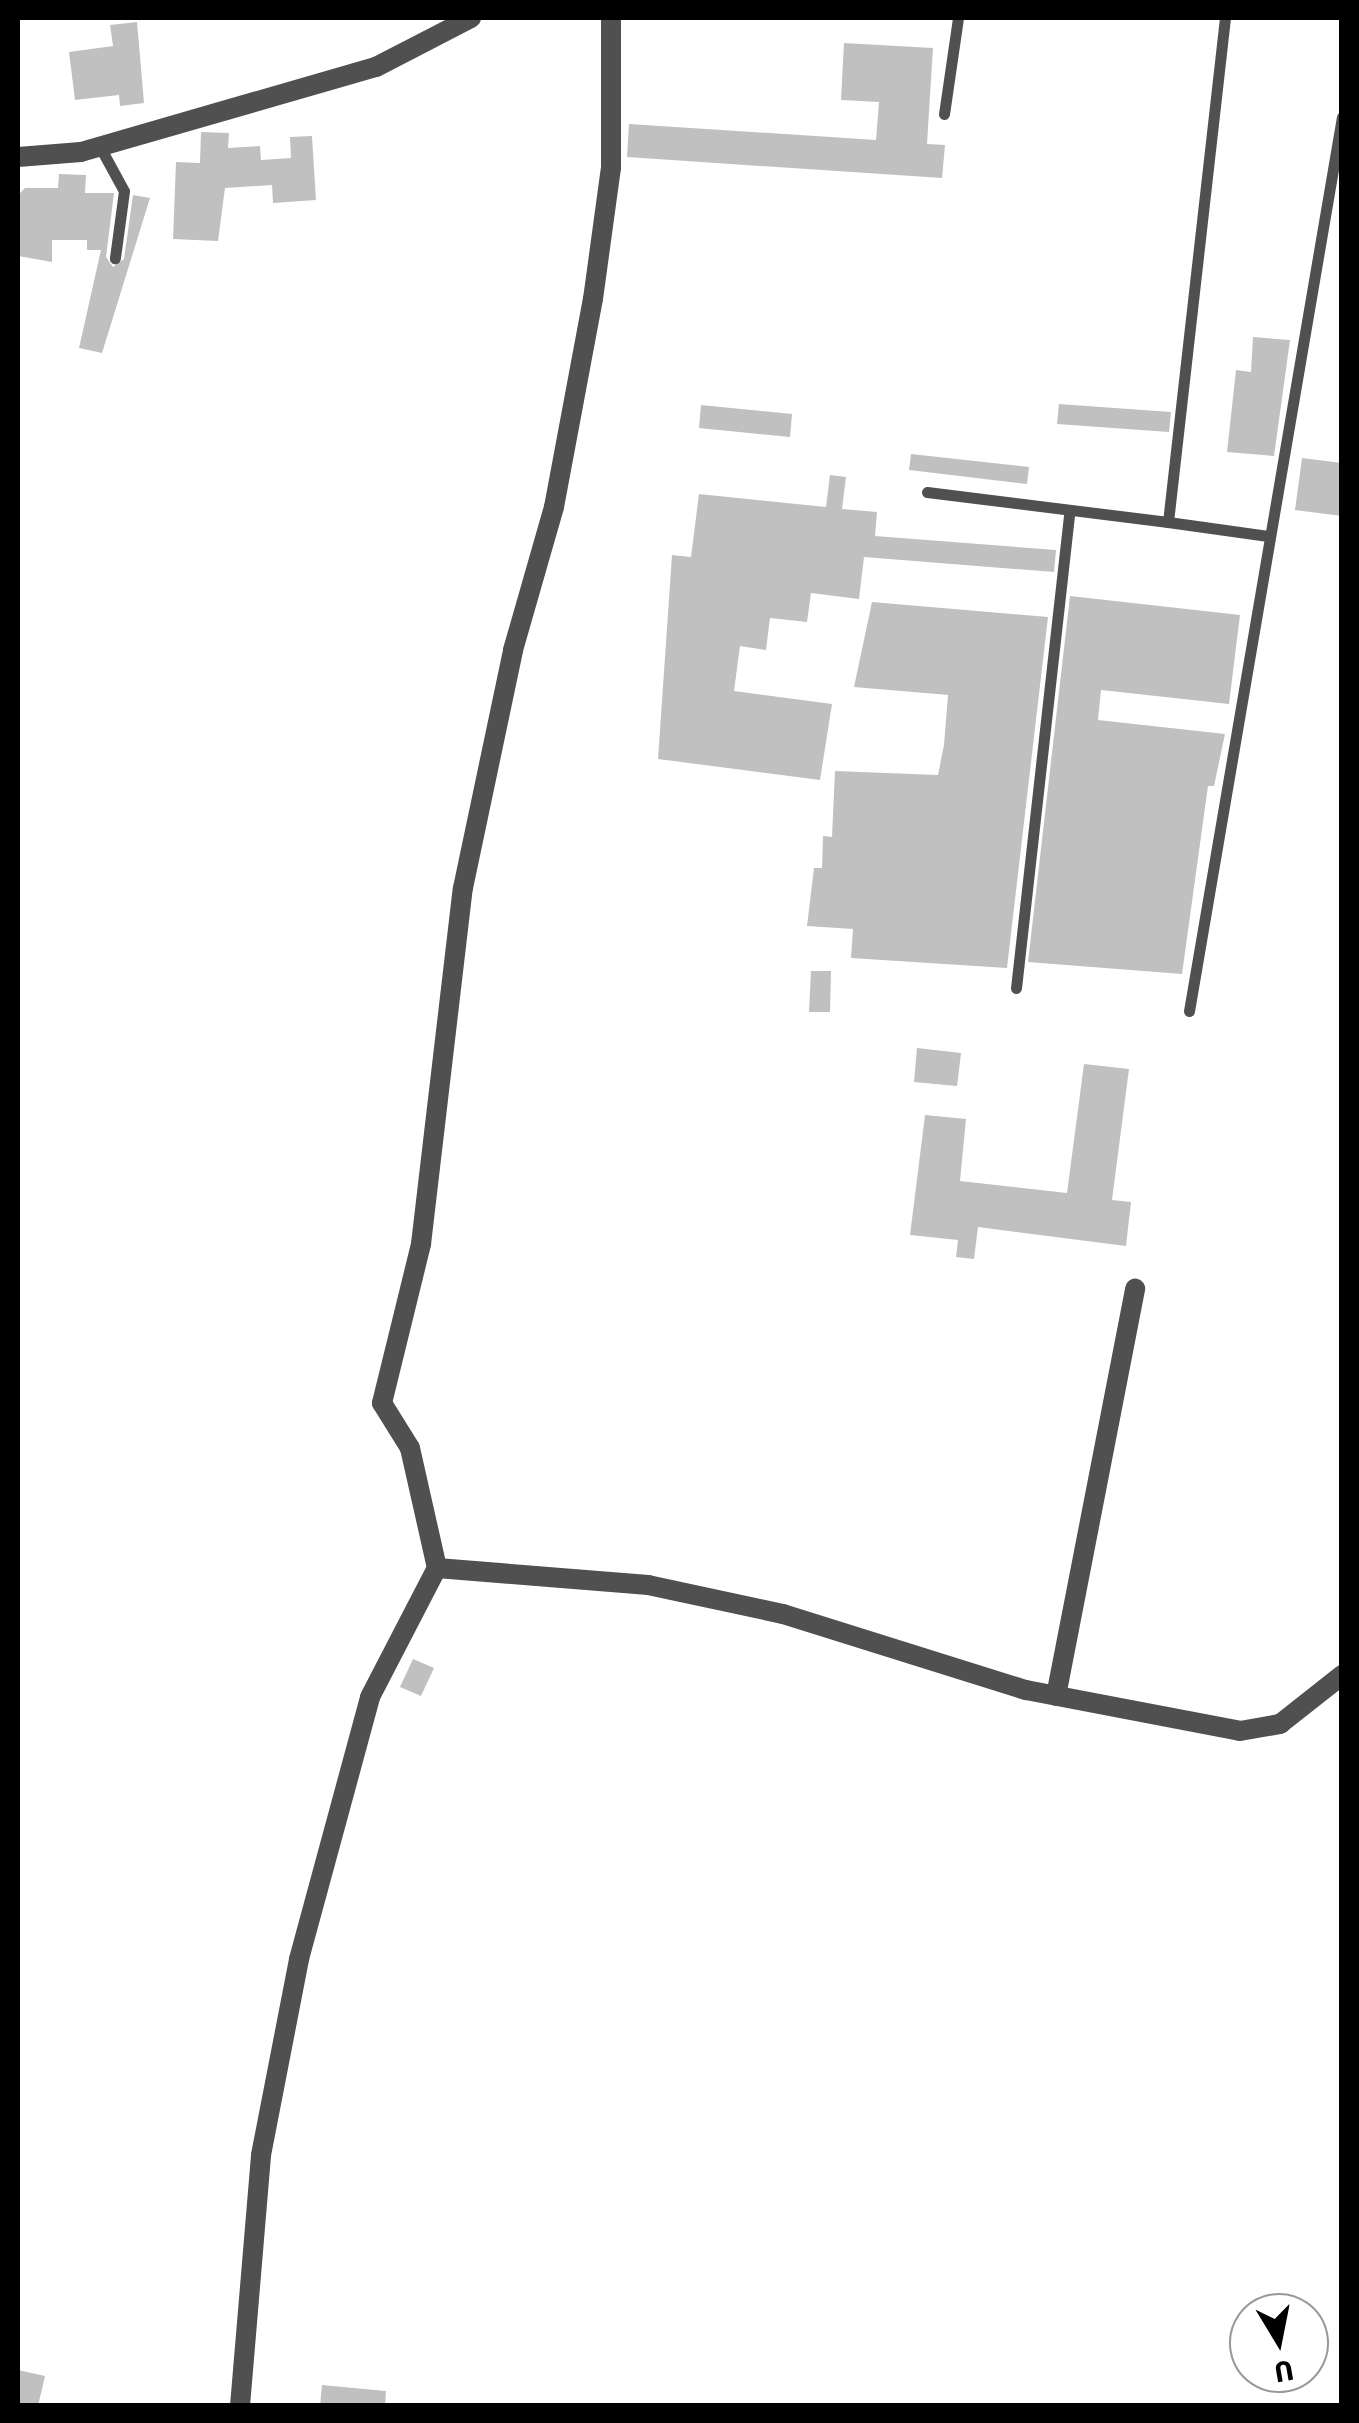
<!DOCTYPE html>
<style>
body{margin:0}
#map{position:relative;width:1359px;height:2423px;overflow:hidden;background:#fff;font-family:"Fira Sans",sans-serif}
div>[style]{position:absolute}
.building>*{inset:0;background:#c0c0c0}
.lane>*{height:11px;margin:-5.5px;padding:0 5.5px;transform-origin:5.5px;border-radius:5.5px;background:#505050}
.street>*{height:20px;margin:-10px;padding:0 10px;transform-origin:10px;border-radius:10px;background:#505050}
span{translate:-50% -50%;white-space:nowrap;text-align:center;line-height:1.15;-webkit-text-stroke:10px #fff;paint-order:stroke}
.frame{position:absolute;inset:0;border:20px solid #000;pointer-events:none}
.north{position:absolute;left:1229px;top:2293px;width:100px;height:100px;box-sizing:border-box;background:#fff;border:2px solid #999;border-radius:50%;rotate:170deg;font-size:28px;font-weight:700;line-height:40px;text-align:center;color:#000}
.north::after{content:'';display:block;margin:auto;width:35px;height:45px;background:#000;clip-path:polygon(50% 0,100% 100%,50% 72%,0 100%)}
</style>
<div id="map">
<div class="building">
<i style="clip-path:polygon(137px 22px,144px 103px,120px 106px,119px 95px,75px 100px,69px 52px,113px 46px,110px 25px)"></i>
<i style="clip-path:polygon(844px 43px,933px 48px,927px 144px,945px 145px,942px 178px,627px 157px,629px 124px,876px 140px,879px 102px,841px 100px)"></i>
<i style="clip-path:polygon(201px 132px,229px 133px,228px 148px,260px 146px,261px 160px,291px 158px,290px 137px,312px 136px,316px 200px,273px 203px,272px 185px,225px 188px,218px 241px,173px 239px,176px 162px,200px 163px)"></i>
<i style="clip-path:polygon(59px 174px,86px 175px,85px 193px,114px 193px,106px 257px,113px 267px,124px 259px,133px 195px,150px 198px,102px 353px,79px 348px,101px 250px,87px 250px,87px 240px,52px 240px,52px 262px,18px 256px,18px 195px,25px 188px,58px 188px)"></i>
<i style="clip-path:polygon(1253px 337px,1290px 340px,1274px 456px,1227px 452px,1236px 370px,1251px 372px)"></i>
<i style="clip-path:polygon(1059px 404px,1171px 412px,1169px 432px,1057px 424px)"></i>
<i style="clip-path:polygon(701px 405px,792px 414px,790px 437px,699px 428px)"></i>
<i style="clip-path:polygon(911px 454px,1029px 467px,1027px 484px,909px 470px)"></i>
<i style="clip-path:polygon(1302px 458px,1342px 463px,1342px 516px,1295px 510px)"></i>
<i style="clip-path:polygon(830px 475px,846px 477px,842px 509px,877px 512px,875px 536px,1056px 550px,1054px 572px,864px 557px,859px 599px,811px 593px,807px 622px,770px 618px,766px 650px,740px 646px,734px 691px,832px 704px,820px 780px,658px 759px,672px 555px,691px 557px,699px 494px,826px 507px)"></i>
<i style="clip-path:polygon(1070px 596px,1240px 615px,1229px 704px,1101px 690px,1098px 720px,1225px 734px,1214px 786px,1208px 786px,1182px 974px,1028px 962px)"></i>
<i style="clip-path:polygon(872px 602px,1048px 617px,1007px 968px,851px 958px,853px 929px,807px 926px,814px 868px,822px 868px,823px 836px,832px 837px,835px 771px,938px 775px,944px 745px,948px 695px,854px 687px)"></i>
<i style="clip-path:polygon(811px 971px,831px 971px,830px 1012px,809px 1012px)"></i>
<i style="clip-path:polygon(917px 1048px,961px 1053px,957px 1086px,914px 1082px)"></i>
<i style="clip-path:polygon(1084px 1064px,1129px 1069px,1112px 1200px,1131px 1202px,1126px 1246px,978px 1227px,974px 1259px,956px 1257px,958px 1240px,910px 1235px,925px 1115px,966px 1119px,960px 1181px,1067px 1193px)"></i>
<i style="clip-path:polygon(413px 1659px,434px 1668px,421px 1696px,400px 1687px)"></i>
<i style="clip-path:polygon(18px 2370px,45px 2376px,38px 2406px,20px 2406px)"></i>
<i style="clip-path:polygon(322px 2385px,386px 2391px,385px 2406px,320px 2406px)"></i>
</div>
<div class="lane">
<i style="left:944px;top:114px;width:97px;rotate:-81.7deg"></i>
<i style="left:100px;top:147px;width:50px;rotate:61.4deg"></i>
<i style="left:124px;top:191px;width:68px;rotate:97.7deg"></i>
<i style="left:927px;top:492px;width:243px;rotate:7.1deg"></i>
<i style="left:1168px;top:522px;width:507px;rotate:-83.55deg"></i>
<i style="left:1168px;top:522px;width:101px;rotate:8deg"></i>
<i style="left:1016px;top:988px;width:481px;rotate:-83.6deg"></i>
<i style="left:1189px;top:1011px;width:907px;rotate:-80.29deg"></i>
</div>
<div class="street">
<i style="left:18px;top:157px;width:63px;rotate:-4.5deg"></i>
<i style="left:81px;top:152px;width:307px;rotate:-16.1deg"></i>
<i style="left:376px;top:67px;width:107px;rotate:-27.3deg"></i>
<i style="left:437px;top:1568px;width:212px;rotate:4.6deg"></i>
<i style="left:648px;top:1585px;width:138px;rotate:12.1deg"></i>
<i style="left:783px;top:1614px;width:255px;rotate:17.4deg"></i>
<i style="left:1026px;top:1690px;width:218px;rotate:10.8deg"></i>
<i style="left:1240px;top:1731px;width:41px;rotate:-9.9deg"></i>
<i style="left:1280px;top:1724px;width:79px;rotate:-38.3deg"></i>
<i style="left:1056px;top:1696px;width:415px;rotate:-79deg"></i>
<i style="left:240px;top:2406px;width:252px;rotate:-85.2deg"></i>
<i style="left:261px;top:2155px;width:200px;rotate:-79deg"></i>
<i style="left:299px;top:1959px;width:271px;rotate:-74.8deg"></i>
<i style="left:370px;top:1697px;width:145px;rotate:-62.6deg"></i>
<i style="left:437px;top:1568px;width:123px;rotate:-102.7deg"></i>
<i style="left:410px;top:1448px;width:53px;rotate:-121.9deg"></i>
<i style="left:382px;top:1403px;width:164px;rotate:-76.2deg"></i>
<i style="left:421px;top:1244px;width:358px;rotate:-83.3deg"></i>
<i style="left:463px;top:888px;width:243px;rotate:-78.1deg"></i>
<i style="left:513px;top:650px;width:149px;rotate:-74deg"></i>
<i style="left:554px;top:507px;width:212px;rotate:-79.4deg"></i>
<i style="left:593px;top:299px;width:132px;rotate:-82.2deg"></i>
<i style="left:611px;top:168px;width:150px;rotate:-90deg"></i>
</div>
<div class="frame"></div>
<div class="north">U</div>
</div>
